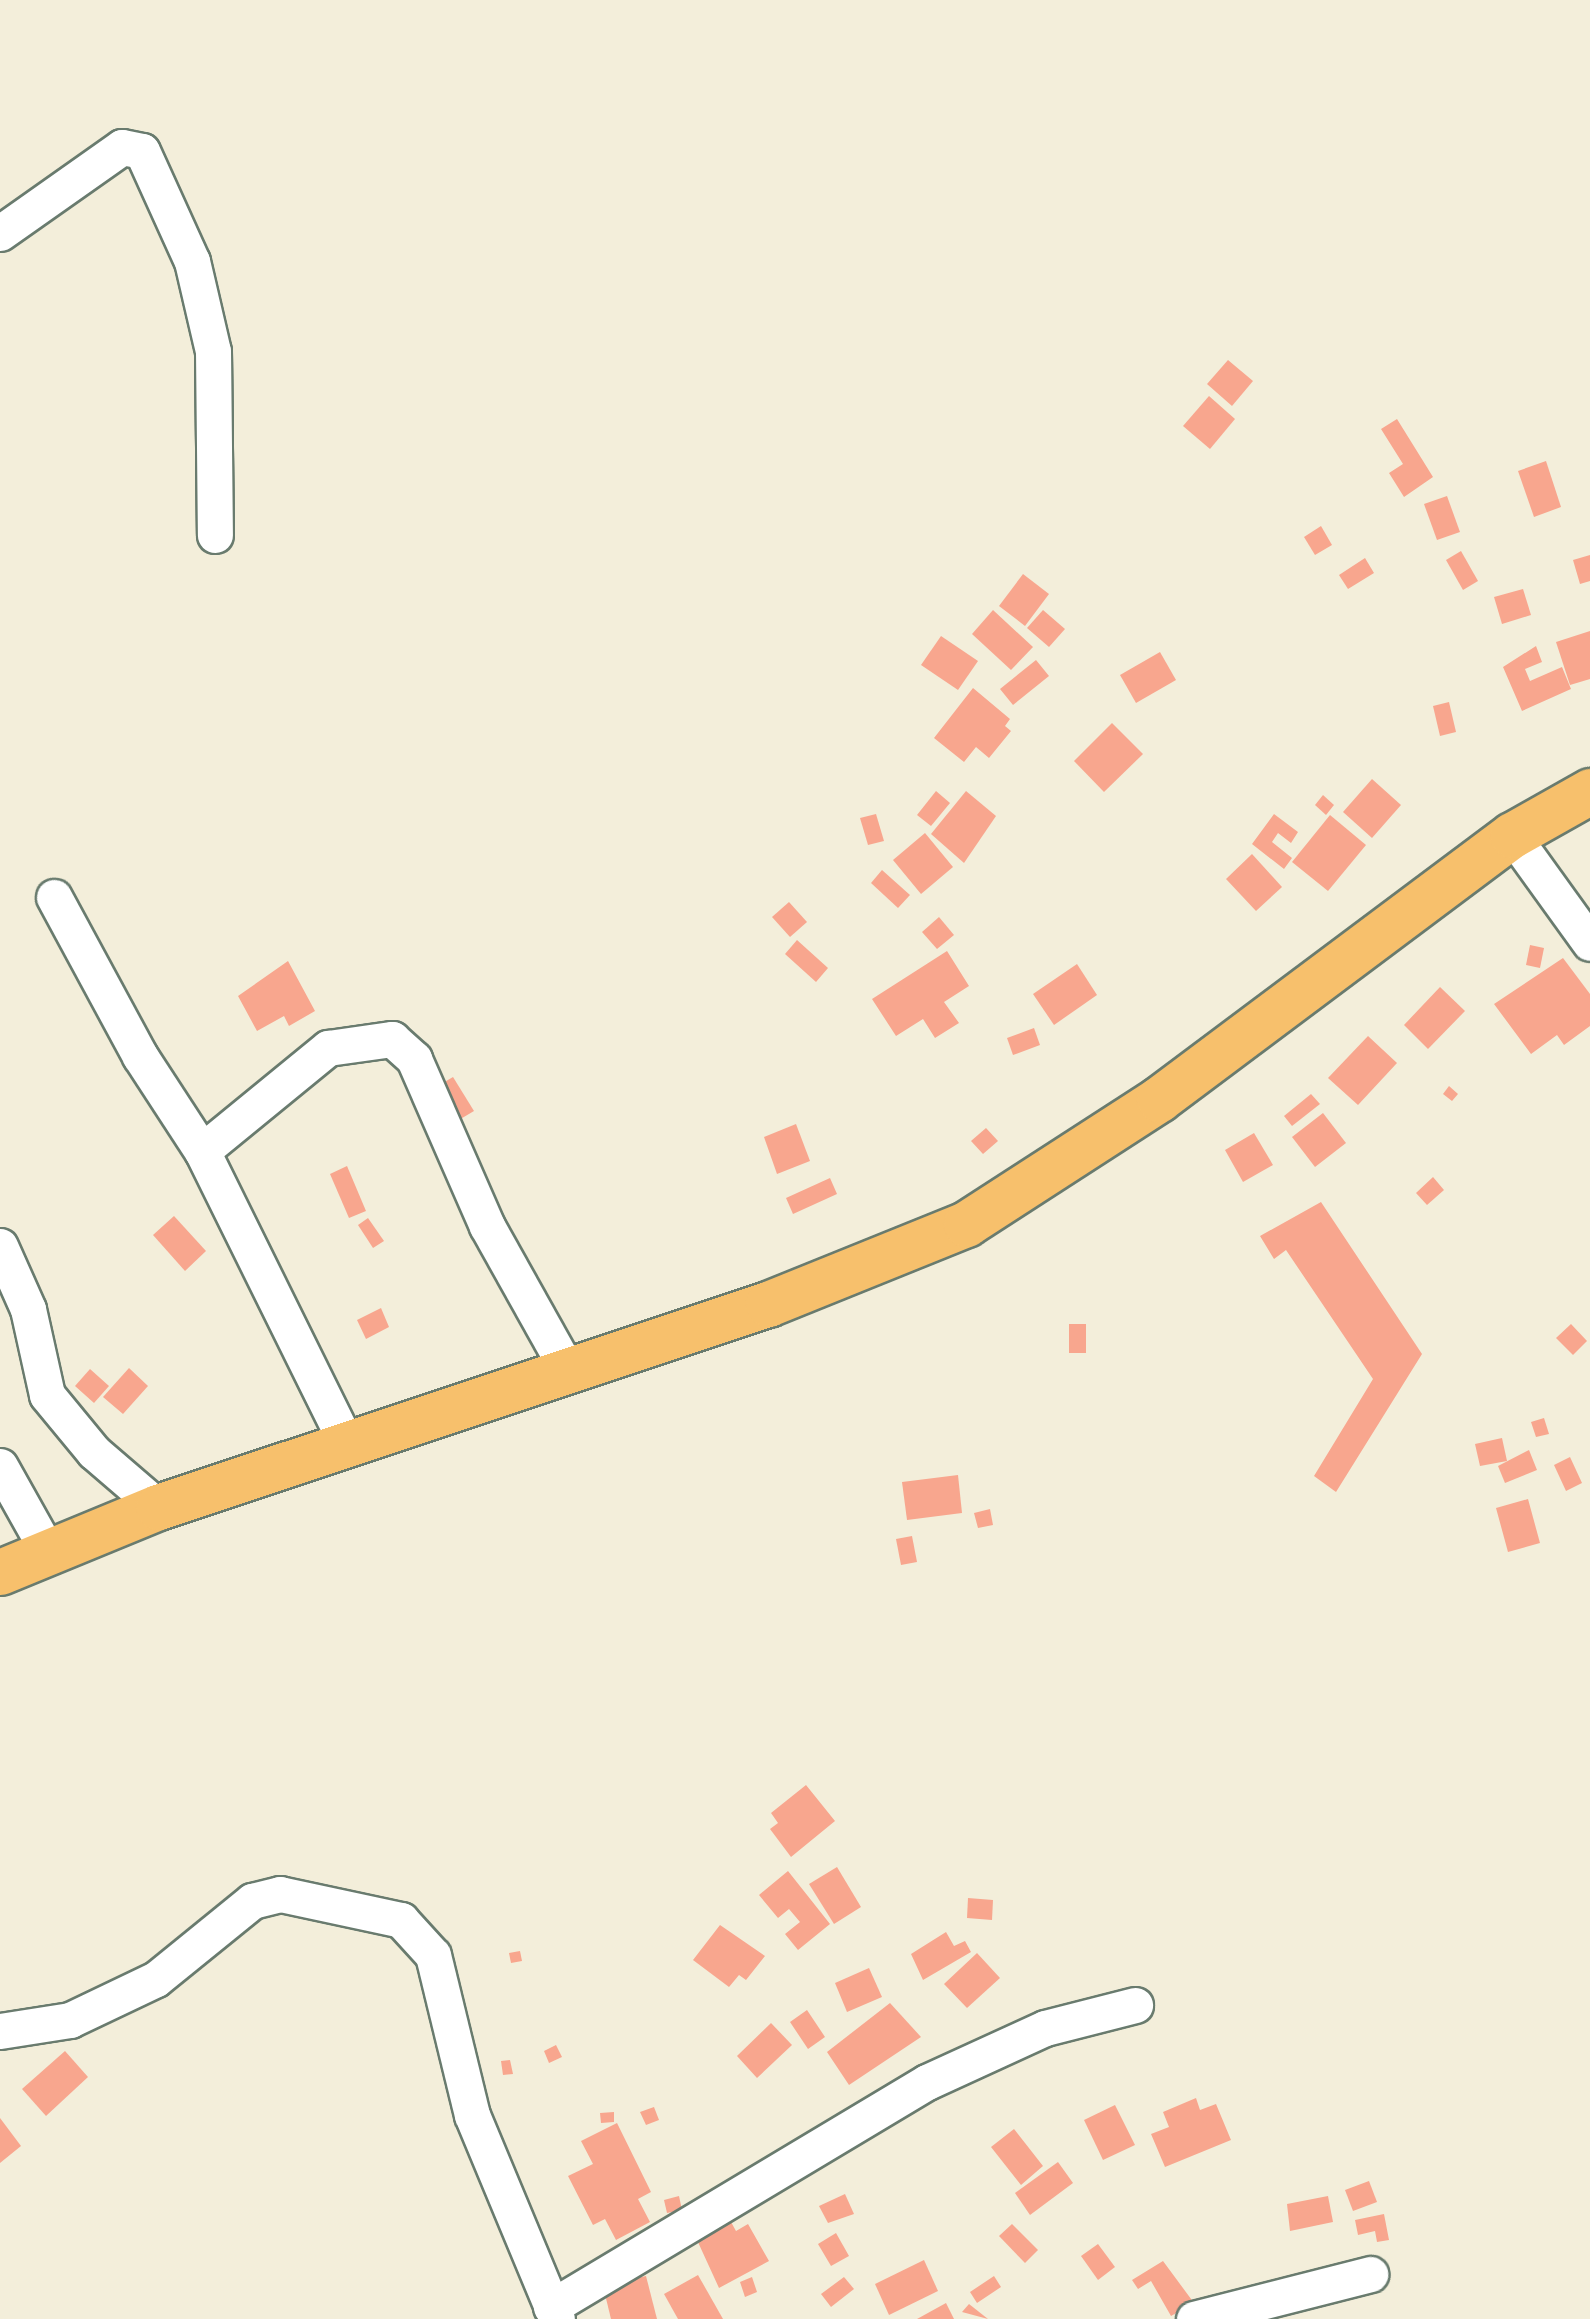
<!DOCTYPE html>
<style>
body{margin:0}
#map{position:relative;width:1590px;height:2319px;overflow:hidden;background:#f3eeda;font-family:Delius,sans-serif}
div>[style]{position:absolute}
.building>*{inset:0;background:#f8a68e}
.roads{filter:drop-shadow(2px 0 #697b6e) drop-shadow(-2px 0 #697b6e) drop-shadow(0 2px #697b6e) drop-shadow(0 -2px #697b6e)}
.minor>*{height:35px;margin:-17.5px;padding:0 17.5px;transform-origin:17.5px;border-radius:17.5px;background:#fff}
.major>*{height:45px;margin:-22.5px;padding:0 22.5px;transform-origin:22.5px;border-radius:22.5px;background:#f7c06c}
span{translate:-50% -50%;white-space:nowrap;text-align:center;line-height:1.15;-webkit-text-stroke:8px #fdfcf7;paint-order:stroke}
</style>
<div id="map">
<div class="building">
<i style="clip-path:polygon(1228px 360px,1253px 381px,1232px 406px,1207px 384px)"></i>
<i style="clip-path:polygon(1209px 396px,1235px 419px,1210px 449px,1183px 426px)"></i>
<i style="clip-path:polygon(1397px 419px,1433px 477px,1404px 497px,1389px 473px,1403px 464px,1381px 429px)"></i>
<i style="clip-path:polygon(1546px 461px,1561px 507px,1534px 517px,1518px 471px)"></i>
<i style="clip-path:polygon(1447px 496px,1460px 532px,1437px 540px,1424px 504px)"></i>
<i style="clip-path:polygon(1321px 526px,1332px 545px,1315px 555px,1304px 537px)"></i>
<i style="clip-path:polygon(1461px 551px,1478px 581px,1463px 590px,1446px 560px)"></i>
<i style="clip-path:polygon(1590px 555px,1590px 581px,1580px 584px,1573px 560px)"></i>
<i style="clip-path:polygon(1365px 558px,1374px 573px,1348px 589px,1339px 575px)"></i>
<i style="clip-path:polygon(1023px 574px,1049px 594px,1025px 626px,999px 606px)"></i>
<i style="clip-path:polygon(1523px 589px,1531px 615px,1502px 624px,1494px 597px)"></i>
<i style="clip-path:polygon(993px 610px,1033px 647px,1011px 670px,972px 634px)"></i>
<i style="clip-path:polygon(1043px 610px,1065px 629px,1049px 647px,1027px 628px)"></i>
<i style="clip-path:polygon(1590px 631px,1590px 679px,1570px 685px,1556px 642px)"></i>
<i style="clip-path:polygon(941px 636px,978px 661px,958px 690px,921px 665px)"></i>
<i style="clip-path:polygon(1536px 646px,1542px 662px,1525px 669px,1530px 681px,1562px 667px,1571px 689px,1522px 711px,1503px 667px)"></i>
<i style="clip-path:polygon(1160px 652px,1176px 680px,1136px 703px,1120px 675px)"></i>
<i style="clip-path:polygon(1036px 660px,1049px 676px,1013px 705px,1000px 689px)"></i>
<i style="clip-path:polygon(973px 688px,1010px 719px,1005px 726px,1011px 731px,989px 758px,976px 747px,964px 762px,934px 738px)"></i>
<i style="clip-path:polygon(1449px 702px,1456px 732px,1440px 736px,1433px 706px)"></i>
<i style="clip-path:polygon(1112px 723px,1143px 754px,1104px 792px,1074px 761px)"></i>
<i style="clip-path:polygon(1372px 779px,1401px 805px,1372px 838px,1343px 812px)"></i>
<i style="clip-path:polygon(936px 791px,950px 803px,931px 826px,917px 815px)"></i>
<i style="clip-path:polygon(966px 791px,996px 816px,964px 863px,931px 834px)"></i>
<i style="clip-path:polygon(1323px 795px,1334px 805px,1326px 815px,1315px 805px)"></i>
<i style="clip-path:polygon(876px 814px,884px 841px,868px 845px,860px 818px)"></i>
<i style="clip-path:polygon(1274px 814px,1298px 832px,1291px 843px,1278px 833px,1272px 842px,1292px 858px,1284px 869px,1252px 844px)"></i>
<i style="clip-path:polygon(1330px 815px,1366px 845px,1328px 891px,1292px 862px)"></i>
<i style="clip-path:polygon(925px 833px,953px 867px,921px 894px,893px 860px)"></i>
<i style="clip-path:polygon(1252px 854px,1282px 887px,1256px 911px,1226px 879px)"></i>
<i style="clip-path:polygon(882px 870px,910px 895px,898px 908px,871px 883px)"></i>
<i style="clip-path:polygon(789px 902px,807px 922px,790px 937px,772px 917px)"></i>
<i style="clip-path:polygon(939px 917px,954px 935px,937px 949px,922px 932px)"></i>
<i style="clip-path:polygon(797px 940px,828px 968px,816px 982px,785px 954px)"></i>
<i style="clip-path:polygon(1530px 945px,1544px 948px,1540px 968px,1526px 965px)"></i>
<i style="clip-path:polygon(947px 951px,969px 986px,944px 1002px,959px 1023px,935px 1038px,923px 1019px,896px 1036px,872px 999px)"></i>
<i style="clip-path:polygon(1563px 958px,1590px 994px,1590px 1026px,1564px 1045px,1557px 1035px,1531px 1054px,1494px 1004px)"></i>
<i style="clip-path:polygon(288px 961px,315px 1011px,289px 1026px,284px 1016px,257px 1031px,238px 996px)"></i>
<i style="clip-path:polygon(1077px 964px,1097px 995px,1054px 1025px,1033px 994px)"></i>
<i style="clip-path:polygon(1440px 987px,1465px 1011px,1428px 1049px,1404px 1025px)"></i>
<i style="clip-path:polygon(1034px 1028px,1040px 1045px,1013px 1055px,1007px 1038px)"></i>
<i style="clip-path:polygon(1368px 1036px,1397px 1063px,1358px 1105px,1328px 1078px)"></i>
<i style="clip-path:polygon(453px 1077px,474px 1111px,452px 1124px,431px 1090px)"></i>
<i style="clip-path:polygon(1449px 1086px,1458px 1094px,1452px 1101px,1443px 1094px)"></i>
<i style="clip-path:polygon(1311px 1094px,1320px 1104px,1292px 1126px,1284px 1116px)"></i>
<i style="clip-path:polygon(1323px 1113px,1346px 1143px,1315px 1167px,1292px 1137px)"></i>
<i style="clip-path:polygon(796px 1124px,810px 1161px,777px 1174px,764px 1137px)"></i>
<i style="clip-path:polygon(986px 1128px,998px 1141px,983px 1154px,971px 1141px)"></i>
<i style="clip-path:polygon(1254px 1133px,1273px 1165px,1243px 1182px,1225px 1150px)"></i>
<i style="clip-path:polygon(347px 1166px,366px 1211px,349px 1218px,330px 1174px)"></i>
<i style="clip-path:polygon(1433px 1177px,1444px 1190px,1427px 1205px,1416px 1193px)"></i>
<i style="clip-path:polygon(830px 1178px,837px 1194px,793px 1214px,786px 1198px)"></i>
<i style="clip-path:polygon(1321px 1202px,1422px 1354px,1336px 1492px,1314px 1476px,1373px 1379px,1286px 1250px,1274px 1259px,1260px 1236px)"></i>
<i style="clip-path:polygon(174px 1216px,206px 1251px,185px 1271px,153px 1235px)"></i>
<i style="clip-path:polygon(368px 1218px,384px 1241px,373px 1248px,358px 1225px)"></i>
<i style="clip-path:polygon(381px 1308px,389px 1327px,366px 1339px,357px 1320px)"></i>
<i style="clip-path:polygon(1069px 1324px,1086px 1324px,1086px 1353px,1069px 1353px)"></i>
<i style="clip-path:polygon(1571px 1324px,1587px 1341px,1573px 1355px,1556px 1338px)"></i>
<i style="clip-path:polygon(129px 1368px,148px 1386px,123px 1414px,103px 1397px)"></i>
<i style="clip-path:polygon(90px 1369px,109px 1386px,94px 1403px,75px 1386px)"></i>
<i style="clip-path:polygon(1544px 1418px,1549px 1434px,1536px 1437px,1531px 1422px)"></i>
<i style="clip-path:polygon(1502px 1438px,1507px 1461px,1480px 1466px,1475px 1444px)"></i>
<i style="clip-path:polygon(1529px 1450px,1537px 1470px,1505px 1483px,1498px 1466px)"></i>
<i style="clip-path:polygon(1570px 1457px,1582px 1483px,1566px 1491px,1554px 1465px)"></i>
<i style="clip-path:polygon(958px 1475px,962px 1513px,907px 1520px,902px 1482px)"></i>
<i style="clip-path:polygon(1528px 1499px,1540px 1543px,1508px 1552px,1496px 1508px)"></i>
<i style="clip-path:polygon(990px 1509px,993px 1525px,978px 1528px,974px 1513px)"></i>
<i style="clip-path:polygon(912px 1536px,917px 1562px,901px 1565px,896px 1539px)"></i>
<i style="clip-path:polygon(806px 1785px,835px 1821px,791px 1857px,770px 1829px,778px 1823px,771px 1813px)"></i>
<i style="clip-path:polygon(837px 1867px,861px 1907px,834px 1924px,809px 1884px)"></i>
<i style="clip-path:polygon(788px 1871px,830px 1924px,798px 1950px,785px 1934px,800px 1922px,789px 1909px,778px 1918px,759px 1895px)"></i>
<i style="clip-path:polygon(968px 1898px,993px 1900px,992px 1920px,967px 1918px)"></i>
<i style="clip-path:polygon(720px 1925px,765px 1956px,746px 1980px,739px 1975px,729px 1987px,693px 1960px)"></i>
<i style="clip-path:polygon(946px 1932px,954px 1946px,965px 1941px,971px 1952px,923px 1980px,911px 1954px)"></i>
<i style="clip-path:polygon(520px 1951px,522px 1961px,511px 1963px,509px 1953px)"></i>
<i style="clip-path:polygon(977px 1953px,1000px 1978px,967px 2008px,944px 1984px)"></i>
<i style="clip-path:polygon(869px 1968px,882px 1997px,847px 2012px,835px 1983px)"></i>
<i style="clip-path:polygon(890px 2003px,921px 2037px,849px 2085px,827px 2052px)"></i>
<i style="clip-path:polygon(807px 2010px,825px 2037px,808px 2049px,790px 2022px)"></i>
<i style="clip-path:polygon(771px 2023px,792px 2045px,757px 2078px,737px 2056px)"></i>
<i style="clip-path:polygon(556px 2045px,562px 2057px,549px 2063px,544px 2051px)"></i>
<i style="clip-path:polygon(65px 2051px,88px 2077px,46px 2116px,22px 2089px)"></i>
<i style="clip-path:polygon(510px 2060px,513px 2074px,503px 2075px,501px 2061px)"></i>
<i style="clip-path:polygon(1196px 2098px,1200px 2110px,1216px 2104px,1231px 2140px,1165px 2167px,1151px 2134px,1169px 2127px,1163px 2112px)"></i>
<i style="clip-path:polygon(1115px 2105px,1135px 2145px,1103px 2160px,1084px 2120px)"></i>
<i style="clip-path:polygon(654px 2107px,659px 2120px,646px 2125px,640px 2112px)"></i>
<i style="clip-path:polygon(614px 2112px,614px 2122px,601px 2123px,600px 2113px)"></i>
<i style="clip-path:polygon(0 2118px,21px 2146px,0 2163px)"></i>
<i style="clip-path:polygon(617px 2123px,651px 2192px,638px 2199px,650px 2222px,616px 2240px,605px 2219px,593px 2225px,568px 2176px,593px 2164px,581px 2141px)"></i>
<i style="clip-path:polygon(1014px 2129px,1043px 2166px,1021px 2185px,991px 2147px)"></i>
<i style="clip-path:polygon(1058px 2162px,1073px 2183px,1030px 2215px,1015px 2193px)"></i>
<i style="clip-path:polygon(1369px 2181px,1377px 2202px,1353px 2211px,1345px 2190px)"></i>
<i style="clip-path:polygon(845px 2194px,854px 2214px,828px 2223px,819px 2206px)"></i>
<i style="clip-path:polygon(679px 2196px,682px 2210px,667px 2213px,664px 2200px)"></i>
<i style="clip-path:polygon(1328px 2196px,1333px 2222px,1290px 2231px,1287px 2204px)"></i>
<i style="clip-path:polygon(1384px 2214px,1389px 2240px,1377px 2242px,1375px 2231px,1358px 2235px,1355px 2220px)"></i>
<i style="clip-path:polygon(731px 2222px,736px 2231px,748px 2224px,769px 2261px,719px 2288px,697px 2240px)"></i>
<i style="clip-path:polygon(1012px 2224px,1038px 2250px,1025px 2263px,999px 2236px)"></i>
<i style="clip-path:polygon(836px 2233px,849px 2256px,831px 2266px,818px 2244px)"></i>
<i style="clip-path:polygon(1098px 2244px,1115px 2267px,1098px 2280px,1081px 2256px)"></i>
<i style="clip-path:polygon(924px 2260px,938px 2291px,889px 2315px,875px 2284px)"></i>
<i style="clip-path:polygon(1163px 2261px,1194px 2303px,1171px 2316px,1151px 2281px,1138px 2289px,1132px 2280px)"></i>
<i style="clip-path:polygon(698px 2275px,723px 2319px,678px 2319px,664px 2294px)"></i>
<i style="clip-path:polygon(646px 2276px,657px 2319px,611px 2319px,603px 2286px)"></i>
<i style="clip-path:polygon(994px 2276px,1001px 2287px,977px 2303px,970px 2292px)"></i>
<i style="clip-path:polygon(752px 2277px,757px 2292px,745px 2297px,740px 2282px)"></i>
<i style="clip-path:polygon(844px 2277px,854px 2289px,831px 2307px,821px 2294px)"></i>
<i style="clip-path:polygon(946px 2303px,954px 2319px,917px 2319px)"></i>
<i style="clip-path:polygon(969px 2304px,988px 2319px,962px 2312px)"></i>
</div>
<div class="roads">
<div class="minor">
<i style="left:0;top:233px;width:149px;rotate:-35.2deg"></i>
<i style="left:122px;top:147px;width:20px;rotate:11deg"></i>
<i style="left:142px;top:151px;width:121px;rotate:65.6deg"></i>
<i style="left:192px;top:261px;width:92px;rotate:76.9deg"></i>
<i style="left:213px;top:351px;width:184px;rotate:89.4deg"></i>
<i style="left:1512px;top:835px;width:133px;rotate:54.2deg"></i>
<i style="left:54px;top:897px;width:181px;rotate:61.6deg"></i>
<i style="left:140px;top:1056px;width:113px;rotate:56.9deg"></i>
<i style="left:202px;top:1151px;width:327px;rotate:63.7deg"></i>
<i style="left:202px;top:1151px;width:163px;rotate:-39.3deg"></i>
<i style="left:328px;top:1048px;width:65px;rotate:-8deg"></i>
<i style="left:392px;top:1039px;width:30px;rotate:42deg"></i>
<i style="left:414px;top:1059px;width:182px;rotate:66.4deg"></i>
<i style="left:487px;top:1226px;width:166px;rotate:60.8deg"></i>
<i style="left:0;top:1246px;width:69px;rotate:66deg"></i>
<i style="left:28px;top:1309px;width:88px;rotate:77.5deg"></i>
<i style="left:47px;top:1395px;width:74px;rotate:50.5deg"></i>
<i style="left:94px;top:1452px;width:84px;rotate:40.7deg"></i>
<i style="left:0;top:1466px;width:98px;rotate:60.8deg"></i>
<i style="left:0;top:2031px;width:71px;rotate:-8.9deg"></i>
<i style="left:70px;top:2020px;width:95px;rotate:-25.5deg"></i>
<i style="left:156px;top:1979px;width:124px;rotate:-39.1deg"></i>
<i style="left:252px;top:1901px;width:29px;rotate:-14deg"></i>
<i style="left:280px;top:1894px;width:124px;rotate:12.1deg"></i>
<i style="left:401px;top:1920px;width:47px;rotate:47.6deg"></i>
<i style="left:433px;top:1955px;width:165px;rotate:76.3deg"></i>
<i style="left:472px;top:2115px;width:221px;rotate:67.4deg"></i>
<i style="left:551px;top:2307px;width:438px;rotate:-30.9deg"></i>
<i style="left:927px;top:2082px;width:130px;rotate:-24.6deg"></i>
<i style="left:1045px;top:2028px;width:93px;rotate:-14.3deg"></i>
<i style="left:1194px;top:2319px;width:182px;rotate:-14.3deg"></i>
</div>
<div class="major">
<i style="left:0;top:1572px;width:171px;rotate:-22.4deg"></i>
<i style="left:158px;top:1507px;width:643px;rotate:-18.41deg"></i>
<i style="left:768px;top:1304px;width:214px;rotate:-22deg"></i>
<i style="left:966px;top:1224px;width:230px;rotate:-32.9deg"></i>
<i style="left:1159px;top:1099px;width:441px;rotate:-36.8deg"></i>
<i style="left:1512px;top:835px;width:90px;rotate:-29.4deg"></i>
</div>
</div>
</div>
